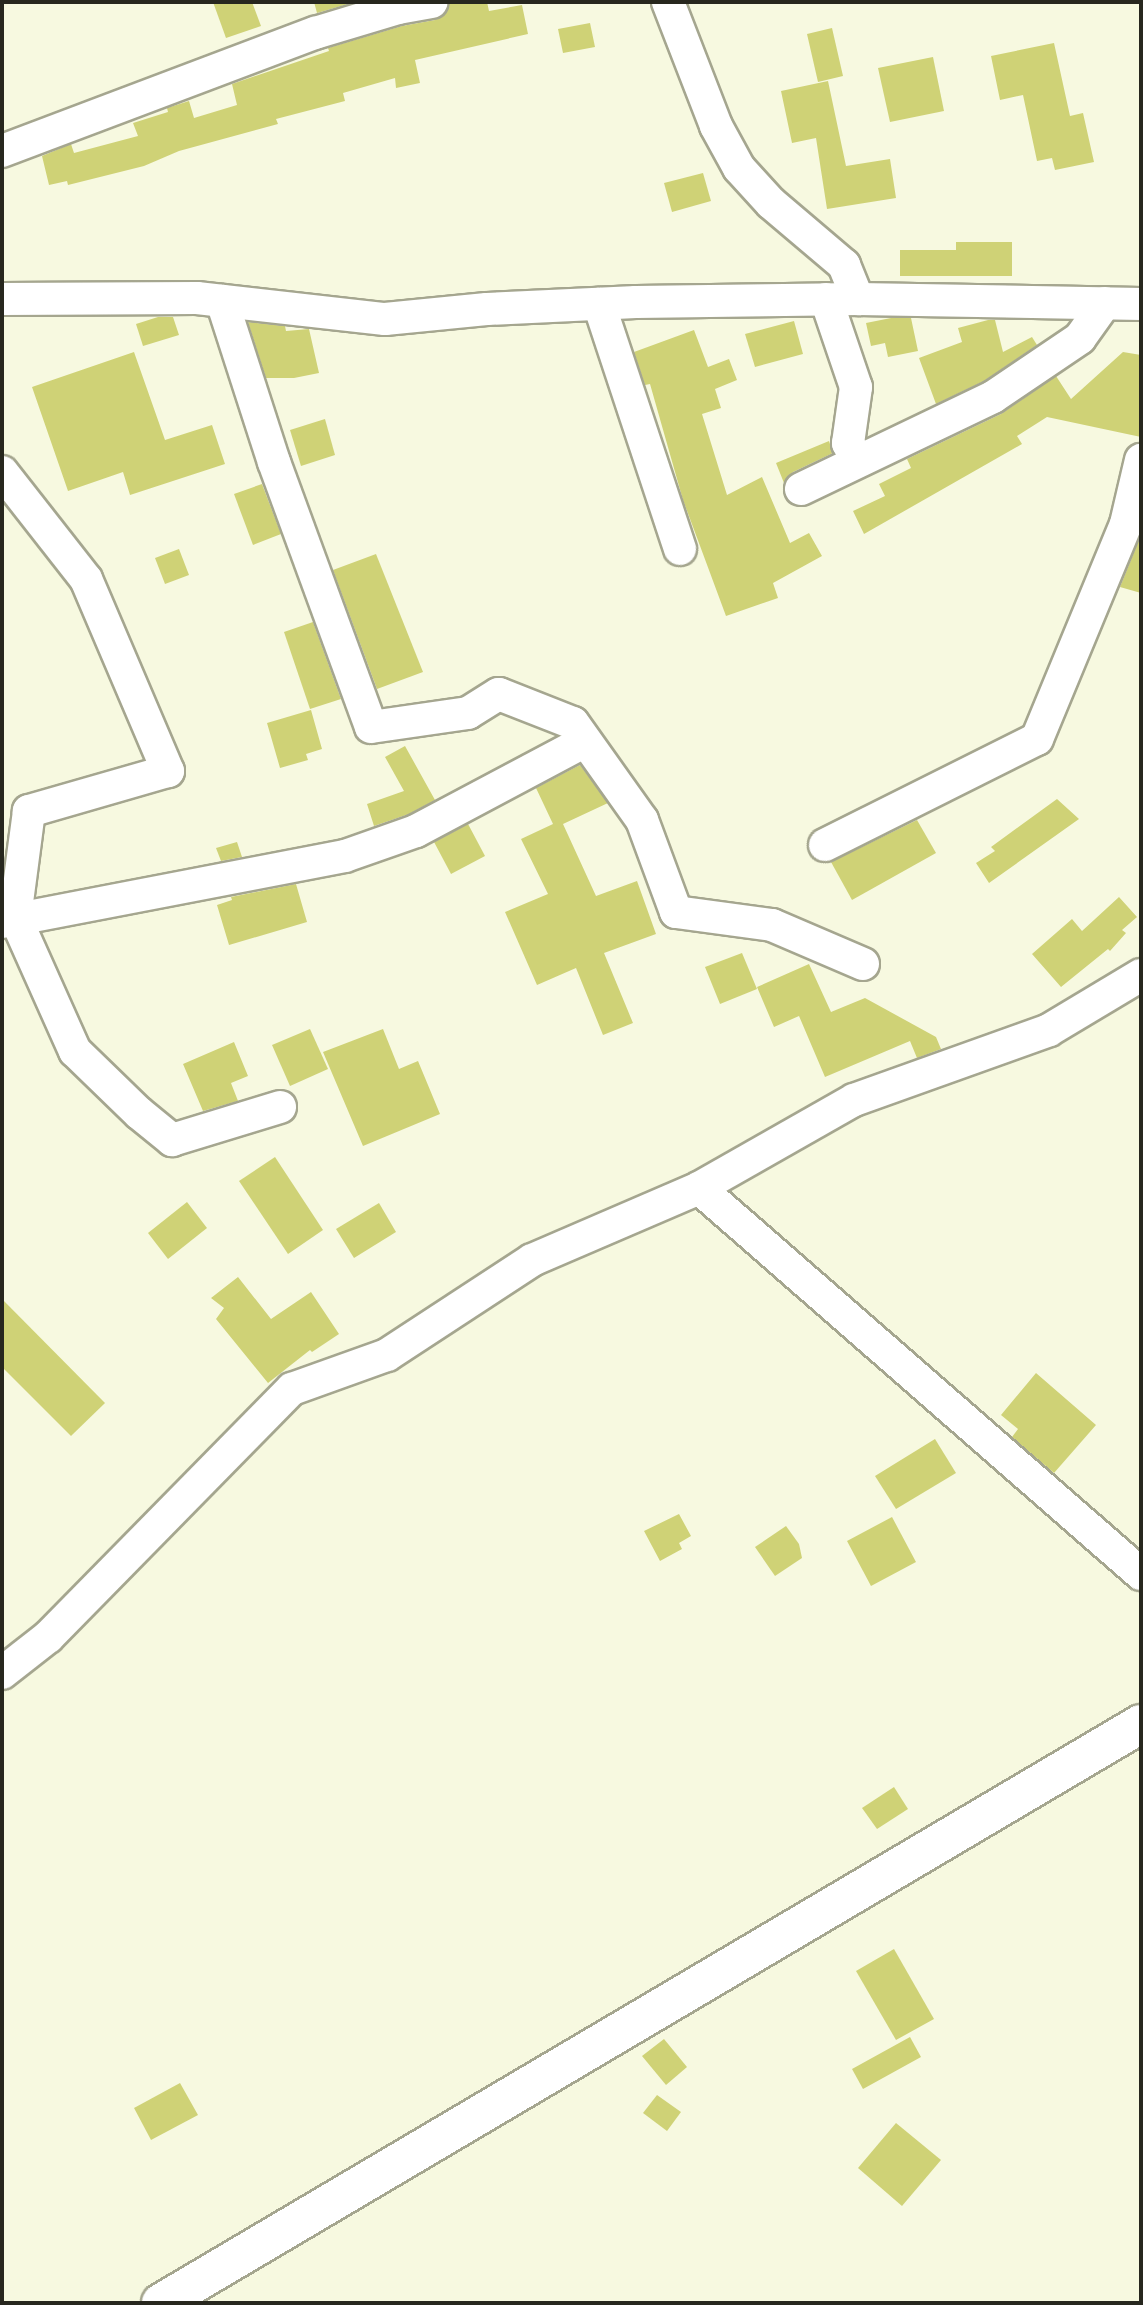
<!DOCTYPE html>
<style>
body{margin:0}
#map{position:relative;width:1143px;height:2305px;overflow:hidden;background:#f7f9e0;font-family:Overpass,sans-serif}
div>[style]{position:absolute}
.building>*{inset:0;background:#cfd276}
.roads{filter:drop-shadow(2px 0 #a5a68f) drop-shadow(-2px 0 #a5a68f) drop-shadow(0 2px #a5a68f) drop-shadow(0 -2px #a5a68f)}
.street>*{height:32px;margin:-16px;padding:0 16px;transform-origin:16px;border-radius:16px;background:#fff}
.secondary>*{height:38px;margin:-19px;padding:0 19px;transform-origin:19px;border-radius:19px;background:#fff}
span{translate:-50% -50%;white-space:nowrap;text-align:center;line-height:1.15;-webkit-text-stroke:7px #fff;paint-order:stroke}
.frame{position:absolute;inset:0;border:4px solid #27271e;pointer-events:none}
</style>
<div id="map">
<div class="building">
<i style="clip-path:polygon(213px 2px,252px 2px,261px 26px,226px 38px)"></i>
<i style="clip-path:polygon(314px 2px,355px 2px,317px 13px)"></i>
<i style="clip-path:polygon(449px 2px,487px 2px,489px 11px,522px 5px,528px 34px,415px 60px,420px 83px,396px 88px,395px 78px,343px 93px,345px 101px,276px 119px,278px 124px,179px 151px,144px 166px,68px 185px,67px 181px,49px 185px,42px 156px,71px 144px,74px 153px,138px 136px,133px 123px,168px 112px,167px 108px,189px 101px,194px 118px,237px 105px,232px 84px,329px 51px,328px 48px,402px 26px,435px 20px,443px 16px)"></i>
<i style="clip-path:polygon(590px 23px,595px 47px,563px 53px,558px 29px)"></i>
<i style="clip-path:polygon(832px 28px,843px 76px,818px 82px,807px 34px)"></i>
<i style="clip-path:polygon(1054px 43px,1070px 116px,1083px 113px,1094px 162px,1055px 170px,1052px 158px,1037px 161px,1023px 95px,1000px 100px,991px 56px)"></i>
<i style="clip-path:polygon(933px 57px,944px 111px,890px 122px,878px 68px)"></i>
<i style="clip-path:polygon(828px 81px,846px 166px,890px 159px,896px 198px,827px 209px,816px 138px,792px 143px,781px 91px)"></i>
<i style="clip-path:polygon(703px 173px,711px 201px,672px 212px,664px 183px)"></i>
<i style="clip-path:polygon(956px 242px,1012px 242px,1012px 276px,900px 276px,900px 250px,956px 250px)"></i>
<i style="clip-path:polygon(158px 317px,173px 317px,179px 335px,143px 346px,136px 324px)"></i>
<i style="clip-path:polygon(891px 318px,911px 318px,918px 351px,888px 357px,885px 343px,871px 346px,866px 323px)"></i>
<i style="clip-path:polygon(988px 320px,995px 320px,1003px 352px,1032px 337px,1037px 345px,984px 381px,936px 404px,919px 358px,962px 342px,958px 328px)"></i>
<i style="clip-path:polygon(794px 321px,803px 354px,755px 367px,745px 334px)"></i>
<i style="clip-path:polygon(248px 322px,285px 326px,286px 331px,309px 329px,319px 373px,294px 378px,266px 378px)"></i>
<i style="clip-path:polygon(694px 330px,708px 367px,729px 359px,737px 380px,715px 389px,721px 408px,702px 414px,727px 495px,762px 477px,790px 543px,809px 533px,822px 556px,773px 583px,778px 598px,726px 616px,683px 500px,650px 384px,645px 385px,634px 352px)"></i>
<i style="clip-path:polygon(134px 352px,165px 440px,212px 425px,225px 464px,130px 495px,123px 472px,68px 491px,32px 387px)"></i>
<i style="clip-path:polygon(1123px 352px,1141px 355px,1141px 437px,1047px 417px,1017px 436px,1022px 444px,864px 534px,853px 511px,885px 496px,879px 484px,911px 468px,907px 459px,1001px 414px,1056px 376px,1071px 399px)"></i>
<i style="clip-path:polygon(325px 419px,335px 455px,301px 466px,290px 430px)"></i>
<i style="clip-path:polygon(829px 441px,833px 453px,793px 472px,784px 483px,776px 463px)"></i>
<i style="clip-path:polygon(262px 484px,281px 534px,253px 545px,234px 494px)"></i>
<i style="clip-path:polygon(1141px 535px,1141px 593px,1120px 587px)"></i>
<i style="clip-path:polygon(179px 549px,189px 575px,165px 584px,155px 558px)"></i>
<i style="clip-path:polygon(376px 554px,423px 672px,377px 689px,333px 570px)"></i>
<i style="clip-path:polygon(313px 622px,341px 699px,310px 709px,284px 632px)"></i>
<i style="clip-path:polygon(311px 710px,322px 749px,306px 754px,308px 760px,280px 768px,267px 723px)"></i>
<i style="clip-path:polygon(405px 746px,435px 800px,409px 814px,374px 826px,367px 804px,404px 791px,385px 757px)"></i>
<i style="clip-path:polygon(580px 765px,608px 803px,563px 824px,596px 896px,637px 881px,656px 934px,604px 953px,633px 1023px,603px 1035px,576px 968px,537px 985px,505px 912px,548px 894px,521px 839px,553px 824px,536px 788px)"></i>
<i style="clip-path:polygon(1057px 799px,1079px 819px,989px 883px,976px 863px,995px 851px,991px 847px)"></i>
<i style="clip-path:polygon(917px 820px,936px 853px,852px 900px,831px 862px)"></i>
<i style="clip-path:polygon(468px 824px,485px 856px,451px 874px,434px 842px)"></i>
<i style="clip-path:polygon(237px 842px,242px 857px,221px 861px,216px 848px)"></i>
<i style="clip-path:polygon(296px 884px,307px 922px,229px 945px,217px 905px,232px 900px,231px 897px)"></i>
<i style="clip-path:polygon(1119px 897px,1137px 917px,1122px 930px,1126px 933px,1110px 951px,1108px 949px,1061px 987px,1032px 954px,1072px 919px,1082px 931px)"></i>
<i style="clip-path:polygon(742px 953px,757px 989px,720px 1004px,705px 967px)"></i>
<i style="clip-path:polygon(809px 964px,831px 1012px,865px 998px,936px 1037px,941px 1049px,917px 1058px,910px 1041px,825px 1077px,799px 1016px,774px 1027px,757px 987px)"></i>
<i style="clip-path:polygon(310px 1029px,328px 1069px,290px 1086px,272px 1045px)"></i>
<i style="clip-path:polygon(383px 1029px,399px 1069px,418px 1061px,440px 1114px,363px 1146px,323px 1052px)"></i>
<i style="clip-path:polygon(234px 1042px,248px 1076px,231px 1083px,238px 1101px,203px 1111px,183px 1064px)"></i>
<i style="clip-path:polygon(275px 1157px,323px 1230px,288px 1254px,239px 1181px)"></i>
<i style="clip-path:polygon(187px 1202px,207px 1228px,168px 1259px,148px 1233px)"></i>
<i style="clip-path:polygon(379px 1203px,396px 1232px,354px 1258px,336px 1229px)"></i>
<i style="clip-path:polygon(238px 1277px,271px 1319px,311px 1292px,339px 1334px,312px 1352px,310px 1350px,268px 1383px,216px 1319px,224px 1308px,211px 1298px)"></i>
<i style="clip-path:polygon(2px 1299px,105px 1403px,71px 1436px,2px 1367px)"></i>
<i style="clip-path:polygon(1036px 1373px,1096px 1425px,1054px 1473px,1012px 1437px,1018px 1429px,1001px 1415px)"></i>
<i style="clip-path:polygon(935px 1439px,956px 1473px,896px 1509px,875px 1476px)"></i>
<i style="clip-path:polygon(679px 1514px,691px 1536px,679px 1543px,682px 1549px,660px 1561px,644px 1531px)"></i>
<i style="clip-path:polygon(892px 1517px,916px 1562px,871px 1586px,847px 1541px)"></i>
<i style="clip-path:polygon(786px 1526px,799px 1544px,802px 1558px,775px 1576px,755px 1547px)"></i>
<i style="clip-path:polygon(894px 1787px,908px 1809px,877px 1829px,862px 1808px)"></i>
<i style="clip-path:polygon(894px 1949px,934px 2019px,896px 2040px,856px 1971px)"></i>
<i style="clip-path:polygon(910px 2037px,921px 2057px,863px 2089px,852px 2069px)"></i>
<i style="clip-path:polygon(664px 2039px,687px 2067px,666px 2085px,642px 2056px)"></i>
<i style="clip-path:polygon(180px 2083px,198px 2115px,151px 2140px,134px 2108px)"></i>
<i style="clip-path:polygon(657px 2095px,681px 2112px,667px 2131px,643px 2113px)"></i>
<i style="clip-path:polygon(896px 2123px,941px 2160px,902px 2206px,858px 2168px)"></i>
</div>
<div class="roads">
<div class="street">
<i style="left:668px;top:2px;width:133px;rotate:68.8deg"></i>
<i style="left:716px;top:126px;width:48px;rotate:61.3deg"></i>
<i style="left:739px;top:168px;width:47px;rotate:47.6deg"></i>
<i style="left:771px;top:203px;width:96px;rotate:40.3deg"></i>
<i style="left:844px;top:265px;width:37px;rotate:68deg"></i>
<i style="left:2px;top:151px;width:335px;rotate:-20.7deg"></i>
<i style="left:315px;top:33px;width:87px;rotate:-16.8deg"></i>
<i style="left:398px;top:8px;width:34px;rotate:-10deg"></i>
<i style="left:2px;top:299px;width:195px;rotate:-0.3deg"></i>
<i style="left:197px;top:298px;width:189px;rotate:6.4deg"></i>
<i style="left:385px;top:319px;width:102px;rotate:-5.6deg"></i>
<i style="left:487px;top:309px;width:149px;rotate:-2.7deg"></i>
<i style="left:636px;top:302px;width:222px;rotate:-0.8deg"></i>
<i style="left:858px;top:299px;width:283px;rotate:1deg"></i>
<i style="left:826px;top:299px;width:93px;rotate:71.2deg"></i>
<i style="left:856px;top:387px;width:57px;rotate:98.1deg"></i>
<i style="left:848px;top:443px;width:20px;rotate:63deg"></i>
<i style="left:222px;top:301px;width:169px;rotate:72.1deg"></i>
<i style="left:274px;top:462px;width:282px;rotate:69.9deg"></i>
<i style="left:371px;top:727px;width:98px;rotate:-8.2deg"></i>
<i style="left:468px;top:713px;width:36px;rotate:-32deg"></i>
<i style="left:499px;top:694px;width:79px;rotate:21.4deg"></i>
<i style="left:573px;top:723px;width:119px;rotate:54.6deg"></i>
<i style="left:642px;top:820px;width:98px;rotate:69.7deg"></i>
<i style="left:676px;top:912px;width:97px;rotate:7.7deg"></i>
<i style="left:772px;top:925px;width:99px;rotate:23.2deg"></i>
<i style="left:599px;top:304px;width:258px;rotate:71.7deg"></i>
<i style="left:2px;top:472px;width:136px;rotate:51.9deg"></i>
<i style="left:86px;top:579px;width:209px;rotate:66.9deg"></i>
<i style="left:168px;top:771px;width:145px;rotate:163.9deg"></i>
<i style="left:29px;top:811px;width:107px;rotate:97.5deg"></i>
<i style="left:15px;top:917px;width:147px;rotate:65.9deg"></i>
<i style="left:75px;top:1051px;width:89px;rotate:44.1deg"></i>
<i style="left:139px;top:1113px;width:43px;rotate:39.3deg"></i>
<i style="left:172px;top:1140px;width:113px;rotate:-17deg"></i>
<i style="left:801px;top:489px;width:213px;rotate:-25.6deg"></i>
<i style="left:993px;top:397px;width:105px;rotate:-34.1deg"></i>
<i style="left:1080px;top:338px;width:43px;rotate:-54.5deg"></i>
<i style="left:825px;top:845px;width:237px;rotate:-26.6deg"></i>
<i style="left:1037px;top:739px;width:233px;rotate:-67.5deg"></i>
<i style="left:1126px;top:524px;width:66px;rotate:-76.8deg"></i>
<i style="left:2px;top:922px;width:349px;rotate:-10.9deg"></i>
<i style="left:345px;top:856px;width:75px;rotate:-19.4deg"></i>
<i style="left:416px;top:831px;width:191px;rotate:-28deg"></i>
<i style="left:699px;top:1188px;width:587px;rotate:41.13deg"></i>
<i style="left:2px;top:1673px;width:58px;rotate:-38deg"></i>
<i style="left:48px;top:1637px;width:348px;rotate:-45.5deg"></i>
<i style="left:292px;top:1389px;width:101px;rotate:-19.7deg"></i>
<i style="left:387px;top:1355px;width:173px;rotate:-33.2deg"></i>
<i style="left:532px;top:1260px;width:182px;rotate:-23.3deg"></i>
<i style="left:699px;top:1188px;width:178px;rotate:-29.6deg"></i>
<i style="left:854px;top:1100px;width:207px;rotate:-19.7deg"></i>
<i style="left:1049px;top:1030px;width:107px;rotate:-30.9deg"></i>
</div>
<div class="secondary">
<i style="left:161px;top:2303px;width:1138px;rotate:-30.58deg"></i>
</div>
</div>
<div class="frame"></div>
</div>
